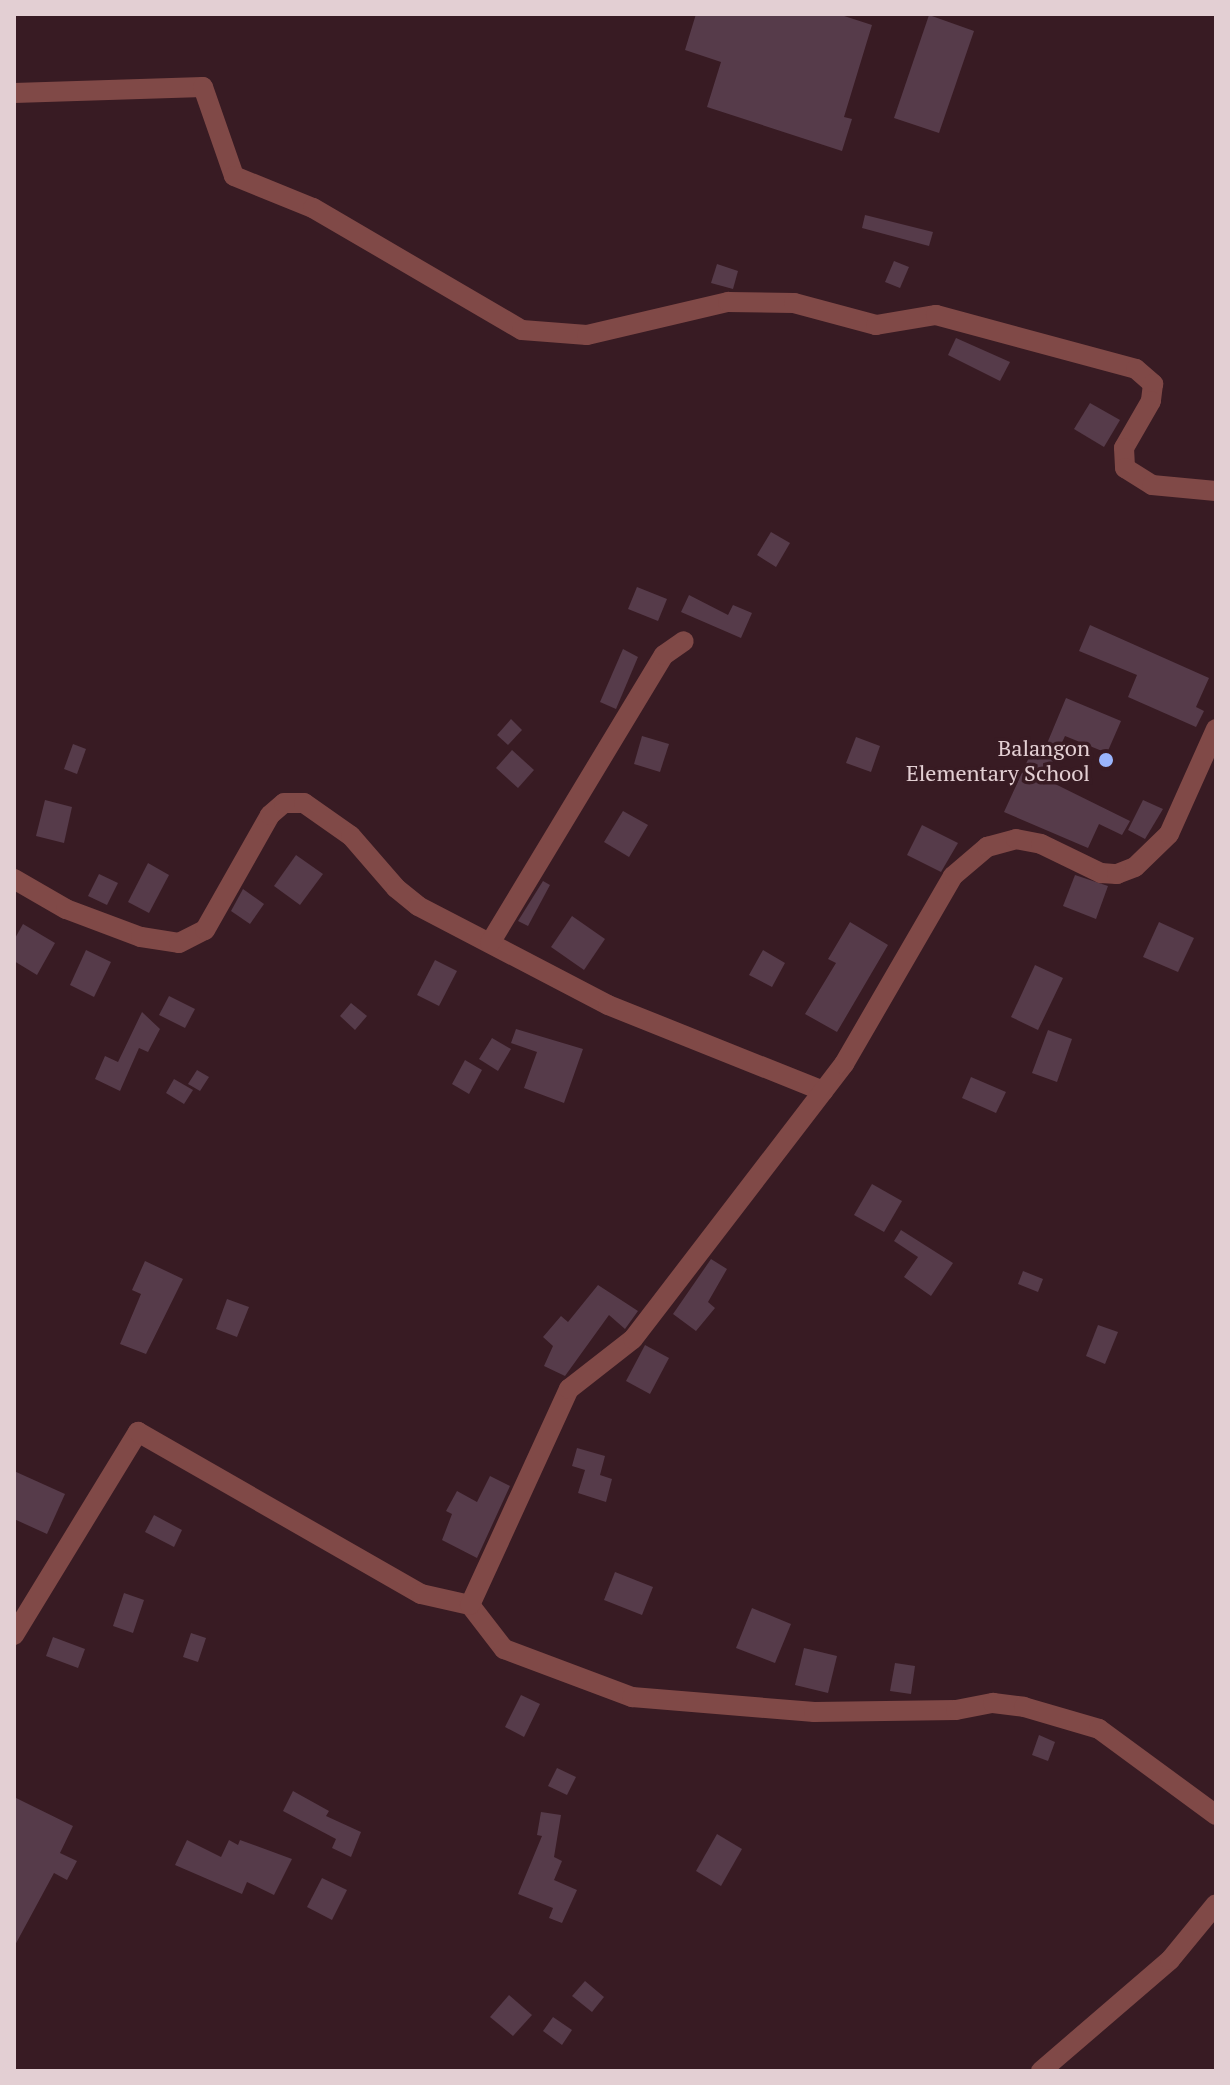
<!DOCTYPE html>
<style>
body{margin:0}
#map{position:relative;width:1230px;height:2085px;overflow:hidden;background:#381b23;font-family:"PT Serif",serif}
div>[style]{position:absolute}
.building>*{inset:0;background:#563b4a}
.minor>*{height:20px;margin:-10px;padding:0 10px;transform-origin:10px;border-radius:10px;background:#804947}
.dots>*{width:22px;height:22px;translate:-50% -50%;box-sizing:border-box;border:4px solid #381b23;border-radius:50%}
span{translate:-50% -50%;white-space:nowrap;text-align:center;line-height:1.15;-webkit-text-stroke:7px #381b23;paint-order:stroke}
.poi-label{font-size:22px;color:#e3cfd3}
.right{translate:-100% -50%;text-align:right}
.frame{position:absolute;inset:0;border:16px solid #e3cfd3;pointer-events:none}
</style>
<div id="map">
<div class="building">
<i style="clip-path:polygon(696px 14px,838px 14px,872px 25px,844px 117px,852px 119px,842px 151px,707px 107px,721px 62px,685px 50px)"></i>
<i style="clip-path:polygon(929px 15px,974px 31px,939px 133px,894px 118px)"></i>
<i style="clip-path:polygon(865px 215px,933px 232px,929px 246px,862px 228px)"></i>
<i style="clip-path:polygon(894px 261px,909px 267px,900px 288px,885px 282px)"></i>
<i style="clip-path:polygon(717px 264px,738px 271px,733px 289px,711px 283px)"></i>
<i style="clip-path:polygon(956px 338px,1010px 362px,1000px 381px,948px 355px)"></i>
<i style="clip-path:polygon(1090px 403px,1120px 420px,1104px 447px,1074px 429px)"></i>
<i style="clip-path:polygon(771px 532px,790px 543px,776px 567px,757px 555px)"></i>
<i style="clip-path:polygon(637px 587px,667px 599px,658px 621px,628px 609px)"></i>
<i style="clip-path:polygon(689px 595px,728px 615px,733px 605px,752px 613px,741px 638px,681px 612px)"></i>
<i style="clip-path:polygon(1090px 625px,1209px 678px,1196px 707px,1204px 711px,1196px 727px,1128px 697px,1137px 675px,1079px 651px)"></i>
<i style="clip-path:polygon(623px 649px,638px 657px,616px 709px,600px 702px)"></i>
<i style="clip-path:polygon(1066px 698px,1121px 721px,1107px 753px,1065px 736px,1045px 779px,1130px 821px,1122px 835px,1099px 824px,1088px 848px,1004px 812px,1036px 742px,1046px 746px)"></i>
<i style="clip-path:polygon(511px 719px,522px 730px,508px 745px,497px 735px)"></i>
<i style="clip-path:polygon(642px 736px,669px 744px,660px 772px,634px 764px)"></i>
<i style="clip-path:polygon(856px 737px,880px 746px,871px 772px,846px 763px)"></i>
<i style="clip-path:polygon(73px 744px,86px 749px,77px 774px,64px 769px)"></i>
<i style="clip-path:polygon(512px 750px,534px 770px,518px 788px,496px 768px)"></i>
<i style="clip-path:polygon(45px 800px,72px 807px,64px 843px,36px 836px)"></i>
<i style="clip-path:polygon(1143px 800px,1163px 809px,1145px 839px,1128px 830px)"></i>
<i style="clip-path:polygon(623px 811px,648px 825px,629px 857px,604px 842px)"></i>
<i style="clip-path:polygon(922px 825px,958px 843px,941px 872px,907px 855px)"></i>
<i style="clip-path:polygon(296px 855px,323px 874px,300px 905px,274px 886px)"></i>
<i style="clip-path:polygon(148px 863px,169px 875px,149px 913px,128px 902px)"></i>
<i style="clip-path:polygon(99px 874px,118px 883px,107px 905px,88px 896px)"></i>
<i style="clip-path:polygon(1075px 875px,1108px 886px,1096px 919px,1063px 906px)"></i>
<i style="clip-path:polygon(543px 881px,550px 885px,528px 926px,518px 921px)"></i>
<i style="clip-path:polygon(243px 889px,264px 904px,250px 924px,231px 911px)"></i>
<i style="clip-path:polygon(572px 916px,605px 939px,584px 970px,551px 947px)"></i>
<i style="clip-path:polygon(850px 922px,888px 945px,837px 1032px,805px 1014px,836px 963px,828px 959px)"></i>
<i style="clip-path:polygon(1159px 922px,1194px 938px,1178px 972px,1143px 957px)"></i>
<i style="clip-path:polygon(23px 924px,55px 943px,37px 975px,14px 961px,14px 940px)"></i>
<i style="clip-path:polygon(86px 950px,111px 962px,94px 997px,70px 985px)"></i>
<i style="clip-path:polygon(763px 950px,785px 963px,772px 987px,749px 975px)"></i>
<i style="clip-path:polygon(435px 960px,457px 971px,439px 1006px,417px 995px)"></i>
<i style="clip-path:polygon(1035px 965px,1063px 978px,1038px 1030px,1011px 1017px)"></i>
<i style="clip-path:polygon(169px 996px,195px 1009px,185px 1028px,159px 1015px)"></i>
<i style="clip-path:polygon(351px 1003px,367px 1016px,355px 1030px,340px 1016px)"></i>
<i style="clip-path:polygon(142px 1012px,160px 1029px,148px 1052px,139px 1048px,120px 1091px,95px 1079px,105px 1056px,118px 1062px)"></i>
<i style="clip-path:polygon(516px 1029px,583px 1049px,564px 1103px,524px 1088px,537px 1052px,511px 1043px)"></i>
<i style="clip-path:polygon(1048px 1030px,1072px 1039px,1057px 1082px,1032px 1073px)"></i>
<i style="clip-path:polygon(492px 1038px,511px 1049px,498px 1071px,479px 1059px)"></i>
<i style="clip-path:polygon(465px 1060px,482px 1070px,469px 1094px,452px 1084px)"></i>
<i style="clip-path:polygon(197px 1070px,209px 1077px,200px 1091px,188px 1084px)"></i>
<i style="clip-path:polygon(971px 1077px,1006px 1092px,996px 1113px,962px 1098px)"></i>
<i style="clip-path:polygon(174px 1079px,193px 1090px,184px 1104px,166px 1093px)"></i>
<i style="clip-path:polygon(872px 1184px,902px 1201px,884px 1232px,854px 1215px)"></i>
<i style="clip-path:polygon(901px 1230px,953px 1263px,931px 1296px,904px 1277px,918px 1257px,894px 1241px)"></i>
<i style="clip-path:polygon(711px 1259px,727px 1269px,708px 1302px,715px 1308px,696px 1331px,673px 1314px)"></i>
<i style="clip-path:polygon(145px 1261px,183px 1279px,146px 1354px,120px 1344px,141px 1294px,132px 1290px)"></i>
<i style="clip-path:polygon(1023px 1271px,1043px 1279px,1038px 1292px,1018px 1284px)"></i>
<i style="clip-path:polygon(598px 1285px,638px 1311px,625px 1329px,609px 1315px,565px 1376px,544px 1366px,553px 1346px,543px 1337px,561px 1316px,568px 1322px)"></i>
<i style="clip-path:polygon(227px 1299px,249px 1307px,237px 1337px,216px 1329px)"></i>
<i style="clip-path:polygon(1098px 1325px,1118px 1332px,1105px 1364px,1086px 1356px)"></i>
<i style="clip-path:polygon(645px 1345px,669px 1358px,650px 1394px,626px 1381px)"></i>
<i style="clip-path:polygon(577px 1448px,605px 1456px,600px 1475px,612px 1479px,606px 1502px,578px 1493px,585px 1470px,572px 1466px)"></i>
<i style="clip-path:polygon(14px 1471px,65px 1494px,47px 1534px,14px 1519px)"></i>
<i style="clip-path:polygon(490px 1476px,510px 1486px,477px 1558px,442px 1540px,452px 1514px,446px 1511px,457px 1491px,477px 1502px)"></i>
<i style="clip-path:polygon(154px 1515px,182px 1530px,174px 1547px,145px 1532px)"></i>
<i style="clip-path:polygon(615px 1572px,653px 1587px,642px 1615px,604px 1600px)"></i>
<i style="clip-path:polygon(124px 1593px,144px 1600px,133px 1633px,113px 1626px)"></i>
<i style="clip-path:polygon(752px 1608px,791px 1624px,775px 1663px,736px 1648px)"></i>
<i style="clip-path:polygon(191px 1633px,206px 1638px,198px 1662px,183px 1657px)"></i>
<i style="clip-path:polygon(53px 1637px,85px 1649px,78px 1668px,46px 1656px)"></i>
<i style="clip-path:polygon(804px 1648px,837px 1656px,828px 1693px,795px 1685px)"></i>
<i style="clip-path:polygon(895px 1663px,915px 1666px,911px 1694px,890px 1691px)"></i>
<i style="clip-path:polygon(521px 1695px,540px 1704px,524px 1737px,505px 1727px)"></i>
<i style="clip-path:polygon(1039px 1735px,1055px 1742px,1048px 1761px,1032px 1755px)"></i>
<i style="clip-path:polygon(557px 1768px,576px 1777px,567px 1795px,548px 1786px)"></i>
<i style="clip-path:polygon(293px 1791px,329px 1811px,326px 1816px,361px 1832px,351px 1857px,332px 1848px,336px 1839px,283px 1811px)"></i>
<i style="clip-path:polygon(14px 1797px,73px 1826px,60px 1853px,77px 1861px,67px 1880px,54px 1873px,14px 1947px)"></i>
<i style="clip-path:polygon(541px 1812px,561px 1815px,554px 1857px,562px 1861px,554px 1880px,577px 1890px,562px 1923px,549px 1918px,553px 1908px,518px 1894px,542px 1836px,537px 1835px)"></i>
<i style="clip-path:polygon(717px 1834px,742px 1849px,721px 1886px,696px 1871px)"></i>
<i style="clip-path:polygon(187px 1840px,221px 1857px,229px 1840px,238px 1845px,240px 1840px,292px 1859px,274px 1895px,247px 1882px,242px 1894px,175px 1865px)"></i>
<i style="clip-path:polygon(322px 1878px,347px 1890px,332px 1920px,307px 1907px)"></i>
<i style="clip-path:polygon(585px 1981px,604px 1997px,592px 2012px,572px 1996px)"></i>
<i style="clip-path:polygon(509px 1995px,532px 2015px,513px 2036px,490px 2017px)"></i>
<i style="clip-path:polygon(553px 2017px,572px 2030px,562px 2045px,543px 2031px)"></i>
</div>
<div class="minor">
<i style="left:14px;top:93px;width:189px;rotate:-1.8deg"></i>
<i style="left:203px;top:87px;width:94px;rotate:70.8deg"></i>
<i style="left:234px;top:176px;width:85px;rotate:22.1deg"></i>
<i style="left:313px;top:208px;width:242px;rotate:30.3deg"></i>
<i style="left:522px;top:330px;width:65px;rotate:4.4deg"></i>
<i style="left:587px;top:335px;width:145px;rotate:-13.2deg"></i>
<i style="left:728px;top:302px;width:66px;rotate:0.9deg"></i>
<i style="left:794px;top:303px;width:85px;rotate:15deg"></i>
<i style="left:876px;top:325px;width:61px;rotate:-9.5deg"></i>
<i style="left:936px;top:315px;width:207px;rotate:15.1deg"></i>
<i style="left:1136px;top:369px;width:23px;rotate:41deg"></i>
<i style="left:1153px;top:384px;width:17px;rotate:97deg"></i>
<i style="left:1151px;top:401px;width:54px;rotate:119.9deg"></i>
<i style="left:1124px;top:448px;width:20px;rotate:87deg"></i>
<i style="left:1125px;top:468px;width:32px;rotate:32deg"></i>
<i style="left:1152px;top:485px;width:64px;rotate:5.4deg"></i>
<i style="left:14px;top:879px;width:60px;rotate:30deg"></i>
<i style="left:66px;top:909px;width:80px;rotate:20.5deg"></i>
<i style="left:141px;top:937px;width:38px;rotate:9deg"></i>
<i style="left:179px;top:943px;width:29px;rotate:-27deg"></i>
<i style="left:205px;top:930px;width:132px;rotate:-60.5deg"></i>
<i style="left:270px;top:815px;width:18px;rotate:-41deg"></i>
<i style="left:284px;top:803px;width:20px"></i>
<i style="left:304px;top:803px;width:57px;rotate:35.1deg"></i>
<i style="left:351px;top:836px;width:69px;rotate:49.1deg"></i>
<i style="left:396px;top:888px;width:28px;rotate:39deg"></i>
<i style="left:418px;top:906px;width:214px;rotate:27.5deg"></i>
<i style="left:608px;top:1005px;width:232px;rotate:21.8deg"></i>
<i style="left:490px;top:943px;width:336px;rotate:-58.9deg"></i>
<i style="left:664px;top:655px;width:24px;rotate:-35deg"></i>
<i style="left:470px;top:1605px;width:56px;rotate:52.3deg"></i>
<i style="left:504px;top:1649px;width:137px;rotate:20.6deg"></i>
<i style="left:632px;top:1697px;width:183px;rotate:4.7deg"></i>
<i style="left:814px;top:1712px;width:142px;rotate:-0.8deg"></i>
<i style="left:956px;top:1710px;width:38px;rotate:-11deg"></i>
<i style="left:993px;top:1703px;width:31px;rotate:7deg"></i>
<i style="left:1024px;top:1707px;width:78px;rotate:16.3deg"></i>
<i style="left:1099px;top:1729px;width:145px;rotate:36.3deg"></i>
<i style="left:14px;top:1635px;width:238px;rotate:-58.6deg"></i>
<i style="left:138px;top:1432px;width:326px;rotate:29.8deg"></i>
<i style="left:421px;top:1594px;width:50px;rotate:12.7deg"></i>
<i style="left:470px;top:1605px;width:238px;rotate:-65.4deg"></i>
<i style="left:569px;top:1389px;width:81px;rotate:-38deg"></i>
<i style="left:633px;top:1339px;width:347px;rotate:-52.5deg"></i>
<i style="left:844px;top:1064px;width:217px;rotate:-59.9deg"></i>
<i style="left:953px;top:876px;width:45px;rotate:-40.5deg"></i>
<i style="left:987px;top:847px;width:30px;rotate:-15deg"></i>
<i style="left:1016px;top:839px;width:25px;rotate:11deg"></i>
<i style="left:1041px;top:844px;width:67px;rotate:25.8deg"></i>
<i style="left:1101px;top:873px;width:16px;rotate:4deg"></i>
<i style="left:1117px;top:874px;width:19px;rotate:-21deg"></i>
<i style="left:1135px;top:867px;width:47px;rotate:-44.1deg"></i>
<i style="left:1169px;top:834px;width:115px;rotate:-65.9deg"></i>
<i style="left:1041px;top:2071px;width:170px;rotate:-40.7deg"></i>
<i style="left:1170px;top:1960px;width:72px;rotate:-50.6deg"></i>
</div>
<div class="dots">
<i style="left:1106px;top:760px;background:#9ab5fd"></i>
</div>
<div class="poi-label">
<span class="right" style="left:1090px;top:760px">Balangon<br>Elementary School</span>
</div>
<div class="frame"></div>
</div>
